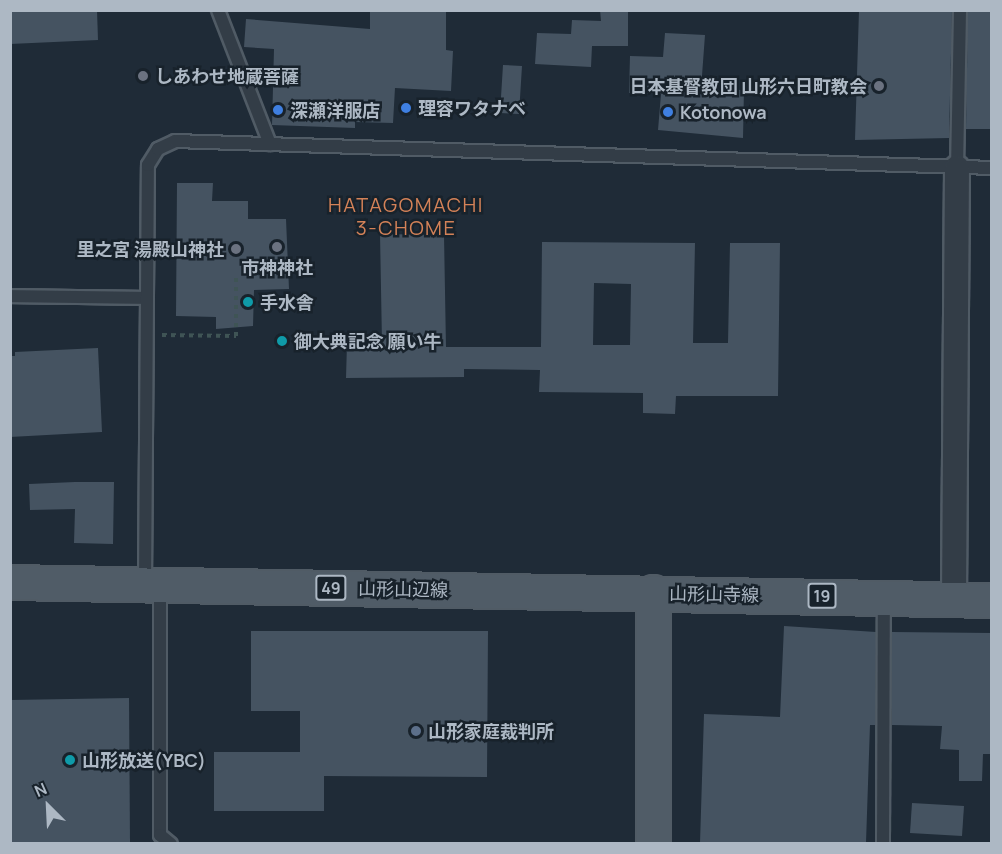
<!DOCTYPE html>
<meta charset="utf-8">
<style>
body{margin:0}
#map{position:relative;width:1002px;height:854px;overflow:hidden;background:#1f2b37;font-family:Manrope,"Noto Sans JP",sans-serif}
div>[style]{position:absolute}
.building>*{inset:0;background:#455361}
.path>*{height:4px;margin-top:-2px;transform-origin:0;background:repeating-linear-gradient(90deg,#3f5455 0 4.5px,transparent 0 9px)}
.roads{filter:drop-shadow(2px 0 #505b65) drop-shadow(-2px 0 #505b65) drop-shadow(0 2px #505b65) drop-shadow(0 -2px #505b65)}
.service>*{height:12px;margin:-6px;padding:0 6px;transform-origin:6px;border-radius:6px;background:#333d47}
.minor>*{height:24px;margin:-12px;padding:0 12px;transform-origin:12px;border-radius:12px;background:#333d47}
.primary>*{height:33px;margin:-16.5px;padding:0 16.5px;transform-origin:16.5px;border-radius:16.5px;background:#505c67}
.dots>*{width:16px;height:16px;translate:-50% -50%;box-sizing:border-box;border:3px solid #18222b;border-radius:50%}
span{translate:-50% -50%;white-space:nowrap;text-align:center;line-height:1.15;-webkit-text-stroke:5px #18222b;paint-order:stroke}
.shield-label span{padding:2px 4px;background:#18222b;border:2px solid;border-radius:4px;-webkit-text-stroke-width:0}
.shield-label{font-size:16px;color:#adb8c4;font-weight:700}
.poi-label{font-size:18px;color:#adb8c4;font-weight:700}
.left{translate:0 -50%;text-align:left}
.right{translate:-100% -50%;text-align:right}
.street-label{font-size:18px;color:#adb8c4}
.neighbourhood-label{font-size:20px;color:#d48258;letter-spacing:1.5px}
.frame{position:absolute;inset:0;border:12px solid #adb8c4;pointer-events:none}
.north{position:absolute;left:18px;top:776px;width:60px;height:60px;-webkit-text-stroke:4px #18222b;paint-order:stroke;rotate:336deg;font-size:16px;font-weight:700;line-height:24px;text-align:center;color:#adb8c4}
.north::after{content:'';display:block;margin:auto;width:21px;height:27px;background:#adb8c4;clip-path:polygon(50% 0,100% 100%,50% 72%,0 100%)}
</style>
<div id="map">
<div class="building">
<i style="clip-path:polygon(10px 10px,97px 10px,98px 40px,10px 44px)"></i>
<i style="clip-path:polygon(402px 10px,446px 10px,446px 50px,453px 51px,451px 91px,395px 88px,393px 123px,355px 122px,355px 128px,272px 125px,274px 49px,244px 47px,246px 19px,370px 29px,370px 12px)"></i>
<i style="clip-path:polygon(600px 10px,628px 10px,628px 46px,592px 46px,591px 67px,535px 64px,537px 33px,571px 34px,572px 20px,601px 21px)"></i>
<i style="clip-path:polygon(859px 10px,952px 10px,949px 138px,855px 140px)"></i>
<i style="clip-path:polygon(968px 10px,992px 10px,992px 129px,966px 129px)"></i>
<i style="clip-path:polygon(665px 33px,705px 35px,701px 89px,744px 90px,743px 138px,658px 130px,661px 94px,629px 93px,630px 56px,663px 57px)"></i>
<i style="clip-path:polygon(503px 65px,522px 66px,519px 114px,500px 113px)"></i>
<i style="clip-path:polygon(177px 183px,213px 183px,212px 201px,248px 201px,248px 219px,286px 219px,289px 289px,254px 290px,253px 326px,216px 329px,216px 317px,176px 316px)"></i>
<i style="clip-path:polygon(evenodd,380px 234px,444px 235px,446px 347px,541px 347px,542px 242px,695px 243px,693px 343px,728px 343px,730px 243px,780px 243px,778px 396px,676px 396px,675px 414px,643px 413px,643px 393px,539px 392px,540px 370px,464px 369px,464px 377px,346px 378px,347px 343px,382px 343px,380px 234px,594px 283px,631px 284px,630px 345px,593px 345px,594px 283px)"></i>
<i style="clip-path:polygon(98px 348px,102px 432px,10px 437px,10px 356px,15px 356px,15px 352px)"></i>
<i style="clip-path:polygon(75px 482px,114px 482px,113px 544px,74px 543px,75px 509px,30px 510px,29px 484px)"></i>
<i style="clip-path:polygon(784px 626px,876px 632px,875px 725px,870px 725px,866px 843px,700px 843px,704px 714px,780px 717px)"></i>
<i style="clip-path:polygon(251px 631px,488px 631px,487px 777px,324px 776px,324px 811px,214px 811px,214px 752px,300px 752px,300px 711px,251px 711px)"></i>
<i style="clip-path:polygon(892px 632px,992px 633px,992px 754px,983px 754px,982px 781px,959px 781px,959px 750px,940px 749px,942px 726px,892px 725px)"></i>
<i style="clip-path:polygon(129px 698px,130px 843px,10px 843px,10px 700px)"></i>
<i style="clip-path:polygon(912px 803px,964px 806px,962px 836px,910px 833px)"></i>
</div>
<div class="path">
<i style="left:162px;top:335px;width:74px;rotate:0.8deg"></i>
<i style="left:236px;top:336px;width:60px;rotate:-90deg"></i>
</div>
<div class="roads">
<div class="service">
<i style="left:218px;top:10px;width:144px;rotate:68.8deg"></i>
<i style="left:957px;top:168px;width:158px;rotate:-88.9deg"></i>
<i style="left:10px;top:296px;width:135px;rotate:0.8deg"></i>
<i style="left:145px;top:583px;width:418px;rotate:-89.6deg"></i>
<i style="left:148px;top:165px;width:19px;rotate:-58deg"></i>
<i style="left:158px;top:149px;width:19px;rotate:-25deg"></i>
<i style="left:175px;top:141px;width:817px;rotate:1.89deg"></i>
<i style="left:160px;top:587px;width:248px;rotate:90deg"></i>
<i style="left:160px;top:835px;width:14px;rotate:39deg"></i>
<i style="left:883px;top:844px;width:245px;rotate:-89.8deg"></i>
</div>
<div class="minor">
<i style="left:954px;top:599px;width:431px;rotate:-89.6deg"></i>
</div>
<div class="primary">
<i style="left:10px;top:582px;width:982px;rotate:1.05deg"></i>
<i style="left:653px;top:592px;width:252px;rotate:90deg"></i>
</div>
</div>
<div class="dots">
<i style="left:143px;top:76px;background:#6b7280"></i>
<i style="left:879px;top:86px;background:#6b7280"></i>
<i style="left:406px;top:108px;background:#3f7fe0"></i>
<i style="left:278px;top:110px;background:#3f7fe0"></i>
<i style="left:668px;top:112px;background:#3f7fe0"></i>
<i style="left:277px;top:247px;background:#6b7280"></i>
<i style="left:236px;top:249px;background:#6b7280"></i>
<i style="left:248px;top:302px;background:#0f9aa8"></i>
<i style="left:282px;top:341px;background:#0f9aa8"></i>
<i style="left:416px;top:731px;background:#5c6f8a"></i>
<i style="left:70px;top:760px;background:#0f9aa8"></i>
</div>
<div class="shield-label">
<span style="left:331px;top:588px">49</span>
<span style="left:822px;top:596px">19</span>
</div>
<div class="poi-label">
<span class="left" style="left:155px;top:76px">しあわせ地蔵菩薩</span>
<span class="right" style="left:867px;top:86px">日本基督教団 山形六日町教会</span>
<span class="left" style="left:418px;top:108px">理容ワタナベ</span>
<span class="left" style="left:290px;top:110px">深瀬洋服店</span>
<span class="left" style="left:680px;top:112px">Kotonowa</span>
<span class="right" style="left:224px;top:249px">里之宮 湯殿山神社</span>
<span style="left:277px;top:267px">市神神社</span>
<span class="left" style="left:260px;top:302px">手水舎</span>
<span class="left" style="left:294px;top:341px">御大典記念 願い牛</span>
<span class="left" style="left:428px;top:731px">山形家庭裁判所</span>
<span class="left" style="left:82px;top:760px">山形放送(YBC)</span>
</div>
<div class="street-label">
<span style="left:403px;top:589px;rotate:1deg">山形山辺線</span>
<span style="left:714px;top:594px;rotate:1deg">山形山寺線</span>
</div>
<div class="neighbourhood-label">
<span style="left:406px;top:216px">HATAGOMACHI<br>3-CHOME</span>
</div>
<div class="frame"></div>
<div class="north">N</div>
</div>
